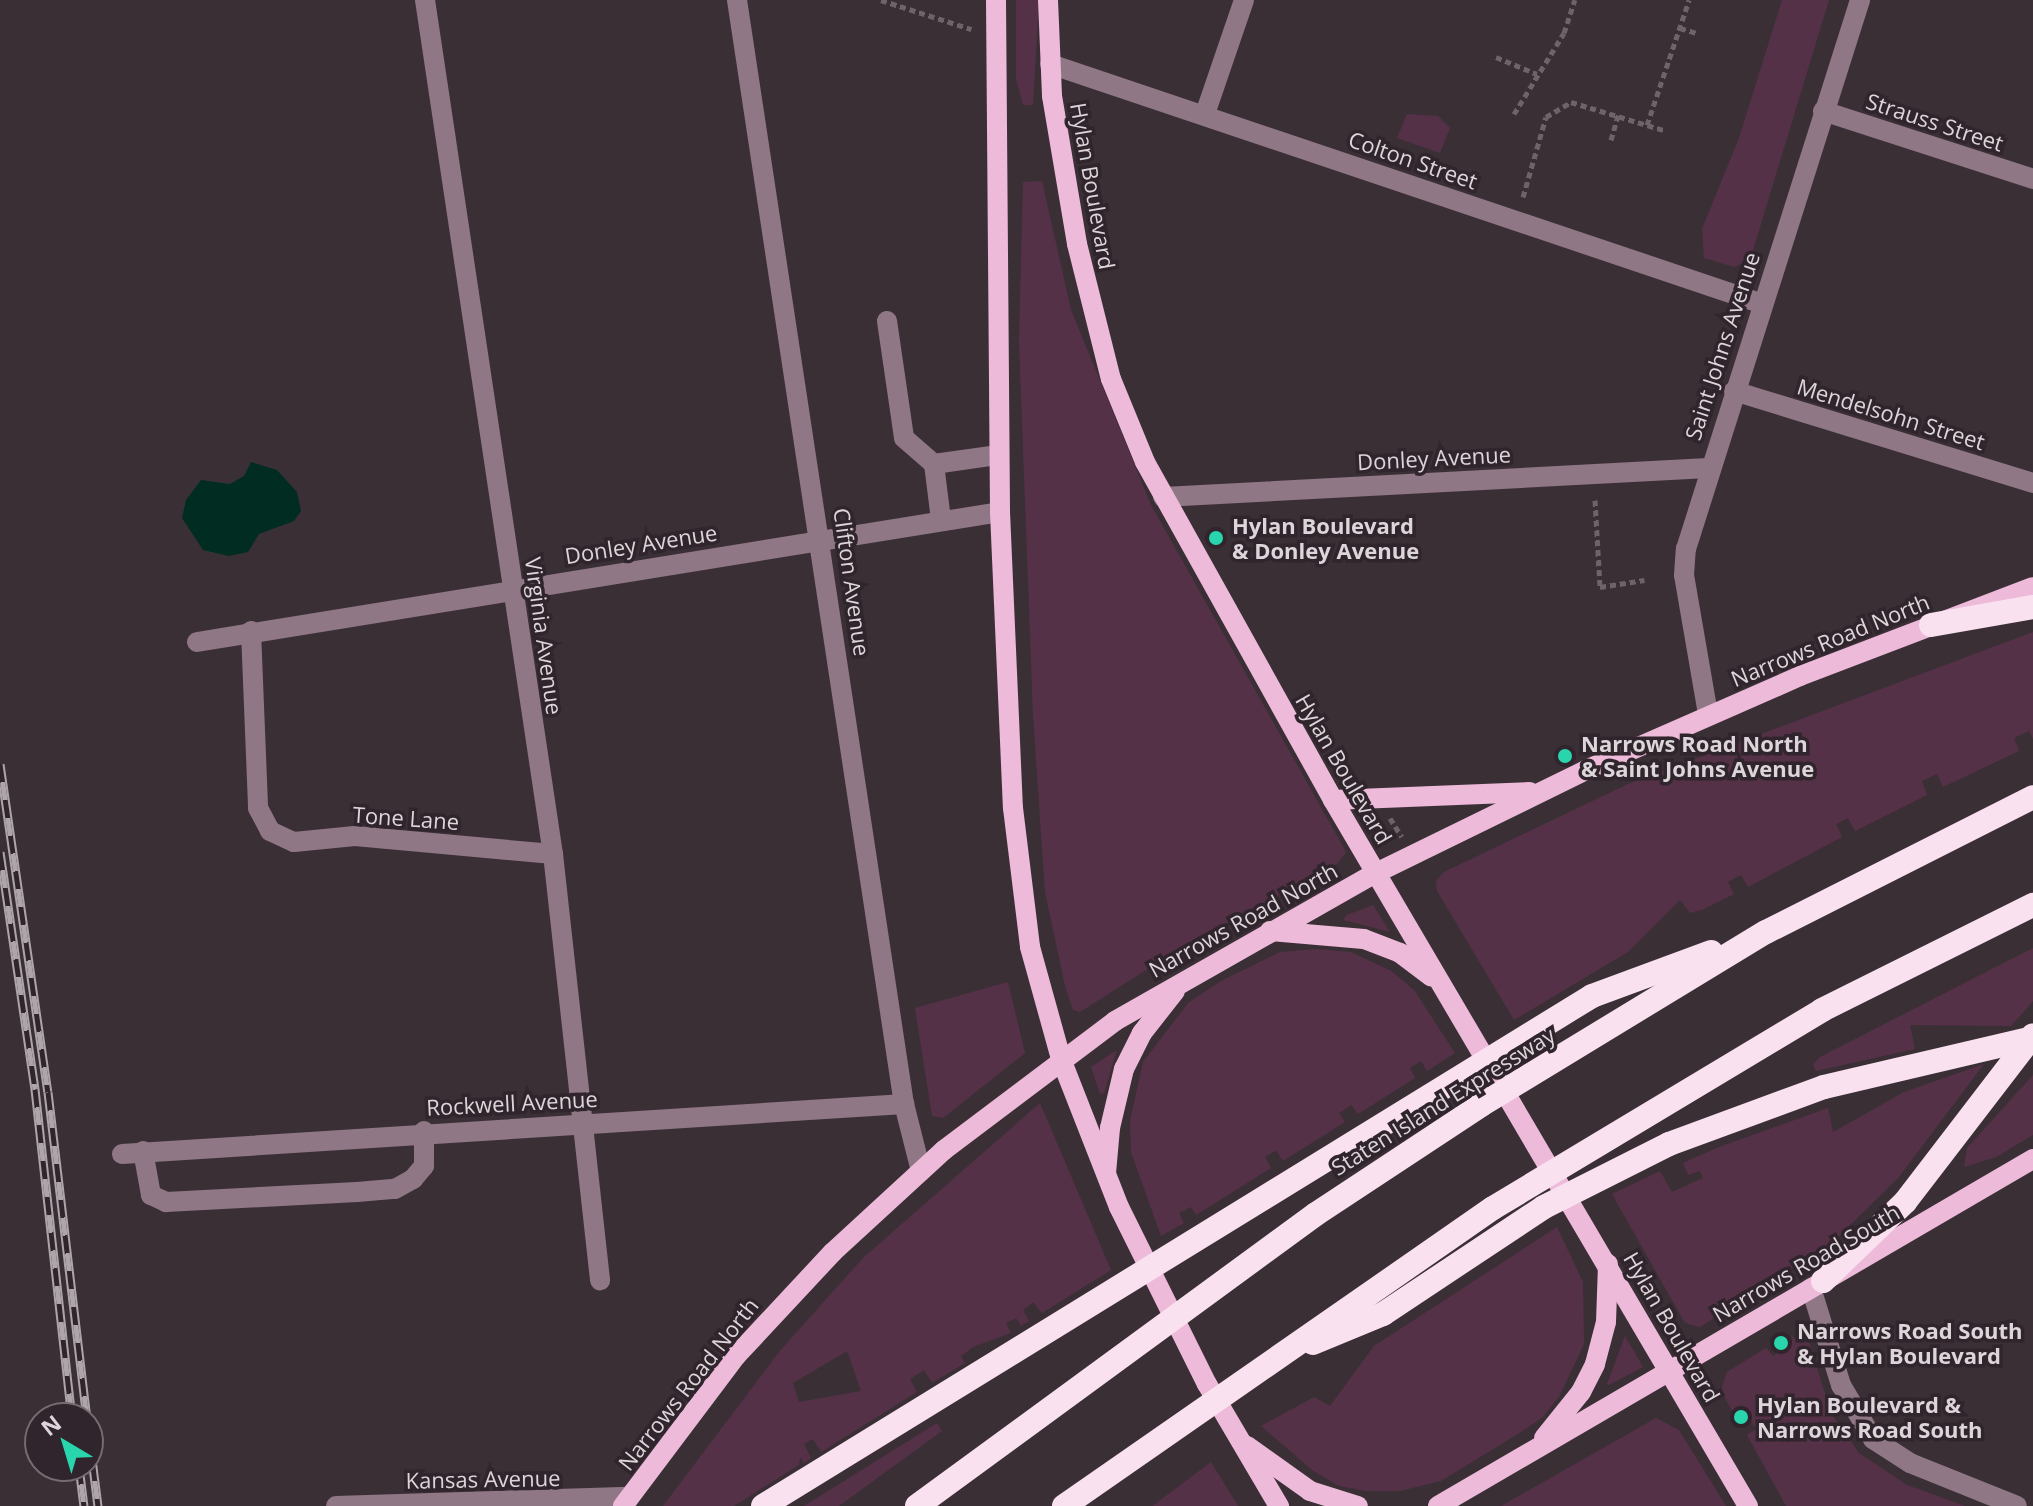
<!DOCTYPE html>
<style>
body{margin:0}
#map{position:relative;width:2033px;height:1506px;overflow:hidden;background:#3b2f36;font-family:"Open Sans",sans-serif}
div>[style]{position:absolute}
.green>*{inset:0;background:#553148}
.water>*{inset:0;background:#002c21}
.path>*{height:5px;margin-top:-2.5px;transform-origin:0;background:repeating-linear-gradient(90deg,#6d6369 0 6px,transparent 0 10px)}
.minor>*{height:20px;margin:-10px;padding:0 10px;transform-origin:10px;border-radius:10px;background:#907786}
.major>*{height:20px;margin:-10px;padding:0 10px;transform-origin:10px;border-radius:10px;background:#edbad9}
.highway>*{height:24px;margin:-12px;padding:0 12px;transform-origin:12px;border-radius:12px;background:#fae1f0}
.rail>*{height:9px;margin-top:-4.5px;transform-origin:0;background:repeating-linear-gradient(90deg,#30252c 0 18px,#ada5aa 0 36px);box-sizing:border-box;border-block:2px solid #ada5aa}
.dots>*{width:22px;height:22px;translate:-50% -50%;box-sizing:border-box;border:4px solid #30252c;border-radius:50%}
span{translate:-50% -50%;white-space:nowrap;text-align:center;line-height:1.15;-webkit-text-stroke:7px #30252c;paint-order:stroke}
.street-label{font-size:22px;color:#dcd5d9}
.poi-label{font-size:22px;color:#dcd5d9;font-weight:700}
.left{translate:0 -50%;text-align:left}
.north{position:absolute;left:24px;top:1402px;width:80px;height:80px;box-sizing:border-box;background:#30252c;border:2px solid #756b71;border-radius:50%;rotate:322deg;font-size:22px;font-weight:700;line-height:32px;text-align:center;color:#dcd5d9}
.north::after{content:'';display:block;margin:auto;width:28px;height:36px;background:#28d5ad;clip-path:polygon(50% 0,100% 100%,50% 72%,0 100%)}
</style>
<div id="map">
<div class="green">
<i style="clip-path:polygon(1016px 0,1039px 0,1033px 105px,1023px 105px,1016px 79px)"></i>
<i style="clip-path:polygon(1782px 0,1829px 0,1750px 260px,1734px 267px,1704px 258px,1702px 229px,1739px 138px)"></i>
<i style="clip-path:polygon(1407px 114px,1438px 116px,1450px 128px,1440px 153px,1397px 138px)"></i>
<i style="clip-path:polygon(1042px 181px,1071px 310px,1151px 505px,1346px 852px,1338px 863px,1168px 956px,1080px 1012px,1073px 1010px,1065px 986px,1045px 892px,1033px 715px,1019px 342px,1023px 182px)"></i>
<i style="clip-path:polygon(2033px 632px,2033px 739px,2029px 731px,2014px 738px,2019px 751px,1943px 787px,1937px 774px,1922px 781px,1927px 795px,1855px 831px,1848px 818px,1836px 824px,1842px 837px,1748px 887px,1741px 875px,1728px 882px,1734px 894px,1702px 910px,1690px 913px,1680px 900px,1628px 952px,1514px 1020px,1437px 891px,1436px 881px,1444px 872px,1628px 784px)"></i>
<i style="clip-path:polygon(1373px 905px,1390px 932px,1343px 920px,1347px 915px)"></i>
<i style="clip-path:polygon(2033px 948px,2033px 1001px,2011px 1026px,1910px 1025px,1915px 1049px,1816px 1071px,1813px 1065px,1820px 1057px)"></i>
<i style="clip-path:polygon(1317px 949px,1351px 952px,1391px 971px,1414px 990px,1455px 1053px,1427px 1071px,1421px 1061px,1410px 1068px,1415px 1078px,1358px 1114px,1351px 1105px,1339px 1113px,1345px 1122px,1283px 1161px,1276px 1150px,1265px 1157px,1271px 1168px,1196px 1215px,1191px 1207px,1179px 1213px,1184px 1223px,1161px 1236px,1131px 1152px,1130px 1121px,1143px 1062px,1188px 1003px,1221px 981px,1280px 952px)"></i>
<i style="clip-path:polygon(1008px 982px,1025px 1053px,943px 1118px,932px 1116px,915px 1008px)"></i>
<i style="clip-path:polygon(1117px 1050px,1104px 1093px,1100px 1094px,1091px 1067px)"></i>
<i style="clip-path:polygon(1984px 1064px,1899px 1177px,1831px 1244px,1700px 1327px,1685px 1323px,1612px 1194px,1660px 1171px,1672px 1192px,1703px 1178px,1700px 1171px,1688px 1175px,1683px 1163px,1719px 1147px,1828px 1108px,1833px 1132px,1904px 1092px)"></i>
<i style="clip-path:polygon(2033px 1075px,2033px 1135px,1996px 1157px,1964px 1167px,1967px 1148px)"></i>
<i style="clip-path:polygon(evenodd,1040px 1103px,1111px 1270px,1042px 1313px,1033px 1302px,1023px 1310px,1029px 1321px,1021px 1326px,1016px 1318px,1006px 1323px,1011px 1333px,973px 1347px,961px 1356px,965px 1363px,932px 1383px,924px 1370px,910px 1379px,917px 1392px,821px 1452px,813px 1439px,804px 1444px,811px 1458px,804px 1463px,800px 1457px,799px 1465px,734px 1506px,663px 1506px,779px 1352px,863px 1258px,1040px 1103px,847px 1351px,861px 1391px,799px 1402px,793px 1383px,847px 1351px)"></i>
<i style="clip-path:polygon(1557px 1227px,1583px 1282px,1584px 1344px,1560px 1395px,1543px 1417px,1521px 1432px,1441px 1481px,1400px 1491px,1366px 1491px,1339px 1486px,1312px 1470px,1261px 1426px,1314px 1397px,1330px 1406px,1374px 1346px)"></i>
<i style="clip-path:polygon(1625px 1336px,1643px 1367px,1609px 1385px,1607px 1384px)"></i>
<i style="clip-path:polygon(1791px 1336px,1802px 1343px,1808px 1339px,1831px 1413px,1859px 1453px,1907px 1485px,1965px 1506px,1786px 1506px,1747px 1435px,1756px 1429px,1741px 1405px,1732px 1411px,1721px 1390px,1727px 1372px,1766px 1348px,1773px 1356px,1792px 1344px)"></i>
<i style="clip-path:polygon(1656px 1418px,1679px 1430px,1726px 1506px,1501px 1506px)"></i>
<i style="clip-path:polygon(937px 1423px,942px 1431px,839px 1506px,804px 1506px)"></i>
<i style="clip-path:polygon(1211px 1462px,1238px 1506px,1153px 1506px,1155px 1504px)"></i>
</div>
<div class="water">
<i style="clip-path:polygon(251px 462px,277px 470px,297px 492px,301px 511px,294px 521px,259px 534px,248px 552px,229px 556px,203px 550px,182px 518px,186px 500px,201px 480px,230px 484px,244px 476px)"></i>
</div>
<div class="path">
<i style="left:881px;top:0;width:95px;rotate:17.9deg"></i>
<i style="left:1680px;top:28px;width:17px;rotate:17deg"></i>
<i style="left:1496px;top:57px;width:44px;rotate:22.5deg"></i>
<i style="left:1514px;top:114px;width:95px;rotate:-58.3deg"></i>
<i style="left:1564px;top:33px;width:35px;rotate:-72deg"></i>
<i style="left:1647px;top:125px;width:132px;rotate:-71.4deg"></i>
<i style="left:1611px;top:140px;width:26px;rotate:-74deg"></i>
<i style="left:1523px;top:197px;width:83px;rotate:-74deg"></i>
<i style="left:1546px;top:117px;width:29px;rotate:-31deg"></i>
<i style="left:1571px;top:102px;width:97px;rotate:16.8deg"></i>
<i style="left:1595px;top:500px;width:87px;rotate:86.7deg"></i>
<i style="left:1600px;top:587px;width:45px;rotate:-9deg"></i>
<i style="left:1390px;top:818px;width:22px;rotate:58deg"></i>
</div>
<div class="minor">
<i style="left:425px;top:0;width:864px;rotate:81.48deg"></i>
<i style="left:553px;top:854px;width:429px;rotate:83.7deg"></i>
<i style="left:737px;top:0;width:1117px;rotate:81.4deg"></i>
<i style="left:904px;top:1104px;width:69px;rotate:75.8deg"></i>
<i style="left:1050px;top:64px;width:749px;rotate:18.6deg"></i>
<i style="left:1823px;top:111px;width:221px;rotate:17.9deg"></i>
<i style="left:1205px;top:114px;width:120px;rotate:-71.1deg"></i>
<i style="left:887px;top:321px;width:118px;rotate:81.7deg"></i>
<i style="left:904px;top:438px;width:40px;rotate:41deg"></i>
<i style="left:1734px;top:391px;width:313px;rotate:17.1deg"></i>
<i style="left:1163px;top:497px;width:546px;rotate:-3.05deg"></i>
<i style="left:941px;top:520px;width:56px;rotate:-97.1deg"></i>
<i style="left:934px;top:464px;width:65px;rotate:-8deg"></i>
<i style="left:251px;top:631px;width:177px;rotate:87.7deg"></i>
<i style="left:258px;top:808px;width:26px;rotate:62deg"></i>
<i style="left:270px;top:831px;width:26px;rotate:25deg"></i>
<i style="left:294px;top:842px;width:61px;rotate:-5.6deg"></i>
<i style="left:355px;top:836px;width:199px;rotate:5.2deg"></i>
<i style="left:197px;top:642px;width:813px;rotate:-9.2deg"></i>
<i style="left:1708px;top:714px;width:141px;rotate:-99.8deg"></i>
<i style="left:1684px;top:575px;width:26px;rotate:-86deg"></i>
<i style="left:1686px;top:549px;width:576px;rotate:-72.41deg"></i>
<i style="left:143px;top:1151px;width:45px;rotate:79.7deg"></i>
<i style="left:151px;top:1195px;width:17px;rotate:25deg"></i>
<i style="left:166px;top:1202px;width:191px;rotate:-3deg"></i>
<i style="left:357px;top:1192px;width:38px;rotate:-5deg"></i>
<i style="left:395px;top:1189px;width:21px;rotate:-29deg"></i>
<i style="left:413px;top:1179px;width:17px;rotate:-50deg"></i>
<i style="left:424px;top:1166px;width:35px;rotate:-90deg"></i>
<i style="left:122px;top:1154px;width:784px;rotate:-3.66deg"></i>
<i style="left:1811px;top:1288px;width:102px;rotate:72.8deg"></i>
<i style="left:1841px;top:1385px;width:63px;rotate:59.3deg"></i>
<i style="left:1873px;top:1439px;width:44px;rotate:33deg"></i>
<i style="left:1910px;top:1463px;width:115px;rotate:21.9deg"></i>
<i style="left:336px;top:1506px;width:294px;rotate:-1.8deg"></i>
</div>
<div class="major">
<i style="left:996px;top:0;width:512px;rotate:89.55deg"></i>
<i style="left:1000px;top:512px;width:296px;rotate:87.5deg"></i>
<i style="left:1013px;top:808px;width:140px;rotate:83deg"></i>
<i style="left:1030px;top:947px;width:116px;rotate:74.5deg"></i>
<i style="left:1061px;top:1059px;width:159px;rotate:68.6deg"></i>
<i style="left:1119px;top:1207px;width:198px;rotate:63.6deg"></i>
<i style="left:1207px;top:1384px;width:142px;rotate:59.5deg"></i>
<i style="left:1048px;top:0;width:96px;rotate:87.6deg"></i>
<i style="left:1052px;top:96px;width:150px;rotate:80.4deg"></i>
<i style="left:1077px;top:244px;width:139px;rotate:75.9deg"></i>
<i style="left:1111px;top:379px;width:90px;rotate:67.7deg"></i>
<i style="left:1145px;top:462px;width:387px;rotate:60.9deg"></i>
<i style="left:1333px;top:800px;width:819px;rotate:59.55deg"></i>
<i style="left:1333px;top:800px;width:197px;rotate:-2.3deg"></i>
<i style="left:1270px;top:931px;width:94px;rotate:4.9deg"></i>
<i style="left:1364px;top:939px;width:39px;rotate:21deg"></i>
<i style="left:1400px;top:953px;width:39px;rotate:37deg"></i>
<i style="left:1106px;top:1173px;width:45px;rotate:-84.9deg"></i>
<i style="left:1110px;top:1128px;width:61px;rotate:-76.7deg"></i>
<i style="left:1124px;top:1069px;width:40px;rotate:-63.4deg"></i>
<i style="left:1142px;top:1033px;width:53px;rotate:-51.8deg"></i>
<i style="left:1544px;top:1438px;width:59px;rotate:-51.2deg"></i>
<i style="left:1581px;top:1392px;width:31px;rotate:-63deg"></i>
<i style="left:1595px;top:1364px;width:43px;rotate:-75.3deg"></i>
<i style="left:1606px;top:1322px;width:58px;rotate:-88deg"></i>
<i style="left:1247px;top:1446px;width:77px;rotate:35.5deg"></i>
<i style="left:1310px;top:1491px;width:50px;rotate:17.4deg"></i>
<i style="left:623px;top:1506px;width:188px;rotate:-53deg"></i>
<i style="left:736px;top:1356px;width:142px;rotate:-47deg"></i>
<i style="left:833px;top:1252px;width:151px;rotate:-42.6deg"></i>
<i style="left:944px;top:1150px;width:214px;rotate:-37deg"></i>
<i style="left:1115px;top:1021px;width:300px;rotate:-29.6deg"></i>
<i style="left:1376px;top:873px;width:234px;rotate:-26.1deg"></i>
<i style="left:1586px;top:770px;width:234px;rotate:-23.7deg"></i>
<i style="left:1800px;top:676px;width:249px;rotate:-20.9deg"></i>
<i style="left:1438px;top:1506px;width:689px;rotate:-30.25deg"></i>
</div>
<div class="highway">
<i style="left:1931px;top:625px;width:104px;rotate:-10deg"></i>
<i style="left:1823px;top:1281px;width:114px;rotate:-43.9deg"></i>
<i style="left:1905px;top:1202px;width:210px;rotate:-52.5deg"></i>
<i style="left:1313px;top:1343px;width:76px;rotate:-22.5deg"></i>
<i style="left:1383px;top:1314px;width:193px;rotate:-33.6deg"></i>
<i style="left:1544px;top:1207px;width:140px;rotate:-26.7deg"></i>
<i style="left:1669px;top:1144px;width:165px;rotate:-20.2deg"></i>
<i style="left:1824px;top:1087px;width:215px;rotate:-13.2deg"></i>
<i style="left:763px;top:1506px;width:973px;rotate:-31.6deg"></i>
<i style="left:1592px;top:996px;width:127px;rotate:-20.3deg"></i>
<i style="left:917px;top:1506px;width:494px;rotate:-36.2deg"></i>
<i style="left:1316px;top:1214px;width:198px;rotate:-33.4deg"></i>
<i style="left:1481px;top:1105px;width:333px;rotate:-31.3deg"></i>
<i style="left:1766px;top:932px;width:299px;rotate:-26.8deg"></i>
<i style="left:1064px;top:1506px;width:522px;rotate:-34.79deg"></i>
<i style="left:1493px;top:1208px;width:384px;rotate:-31deg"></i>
<i style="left:1822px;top:1010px;width:236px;rotate:-26.5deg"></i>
</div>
<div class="rail">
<i style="left:0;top:764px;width:331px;rotate:81.7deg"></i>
<i style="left:48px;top:1092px;width:328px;rotate:83.2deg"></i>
<i style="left:0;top:852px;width:240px;rotate:81.6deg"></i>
<i style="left:35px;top:1089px;width:331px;rotate:83.6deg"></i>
<i style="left:88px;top:1427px;width:80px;rotate:82.8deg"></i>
<i style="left:79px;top:1466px;width:40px;rotate:82.9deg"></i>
</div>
<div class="dots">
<i style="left:1216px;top:538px;background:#28d5ad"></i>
<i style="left:1565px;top:756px;background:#28d5ad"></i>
<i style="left:1781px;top:1343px;background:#28d5ad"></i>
<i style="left:1741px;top:1417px;background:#28d5ad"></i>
</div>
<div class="street-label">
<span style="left:1935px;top:122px;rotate:18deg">Strauss Street</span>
<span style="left:1413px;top:160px;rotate:19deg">Colton Street</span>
<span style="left:1093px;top:186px;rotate:80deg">Hylan Boulevard</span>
<span style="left:1722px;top:346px;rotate:-72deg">Saint Johns Avenue</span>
<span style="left:1891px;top:414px;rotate:17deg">Mendelsohn Street</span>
<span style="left:1434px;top:458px;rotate:-3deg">Donley Avenue</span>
<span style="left:641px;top:544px;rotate:-9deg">Donley Avenue</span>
<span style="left:852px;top:582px;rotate:82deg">Clifton Avenue</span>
<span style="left:544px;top:636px;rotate:82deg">Virginia Avenue</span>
<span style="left:1830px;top:640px;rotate:-22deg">Narrows Road North</span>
<span style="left:1344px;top:769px;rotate:60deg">Hylan Boulevard</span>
<span style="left:406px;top:818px;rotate:4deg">Tone Lane</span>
<span style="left:1243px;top:920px;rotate:-29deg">Narrows Road North</span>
<span style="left:1443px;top:1101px;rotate:-32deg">Staten Island Expressway</span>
<span style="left:512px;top:1103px;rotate:-3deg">Rockwell Avenue</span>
<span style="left:1806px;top:1263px;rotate:-30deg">Narrows Road South</span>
<span style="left:1672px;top:1327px;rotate:60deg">Hylan Boulevard</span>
<span style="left:688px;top:1384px;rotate:-52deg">Narrows Road North</span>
<span style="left:483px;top:1479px;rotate:-1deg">Kansas Avenue</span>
</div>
<div class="poi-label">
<span class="left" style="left:1232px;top:538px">Hylan Boulevard<br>&amp; Donley Avenue</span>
<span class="left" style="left:1581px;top:756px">Narrows Road North<br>&amp; Saint Johns Avenue</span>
<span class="left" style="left:1797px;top:1343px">Narrows Road South<br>&amp; Hylan Boulevard</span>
<span class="left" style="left:1757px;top:1417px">Hylan Boulevard &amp;<br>Narrows Road South</span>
</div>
<div class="north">N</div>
</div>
